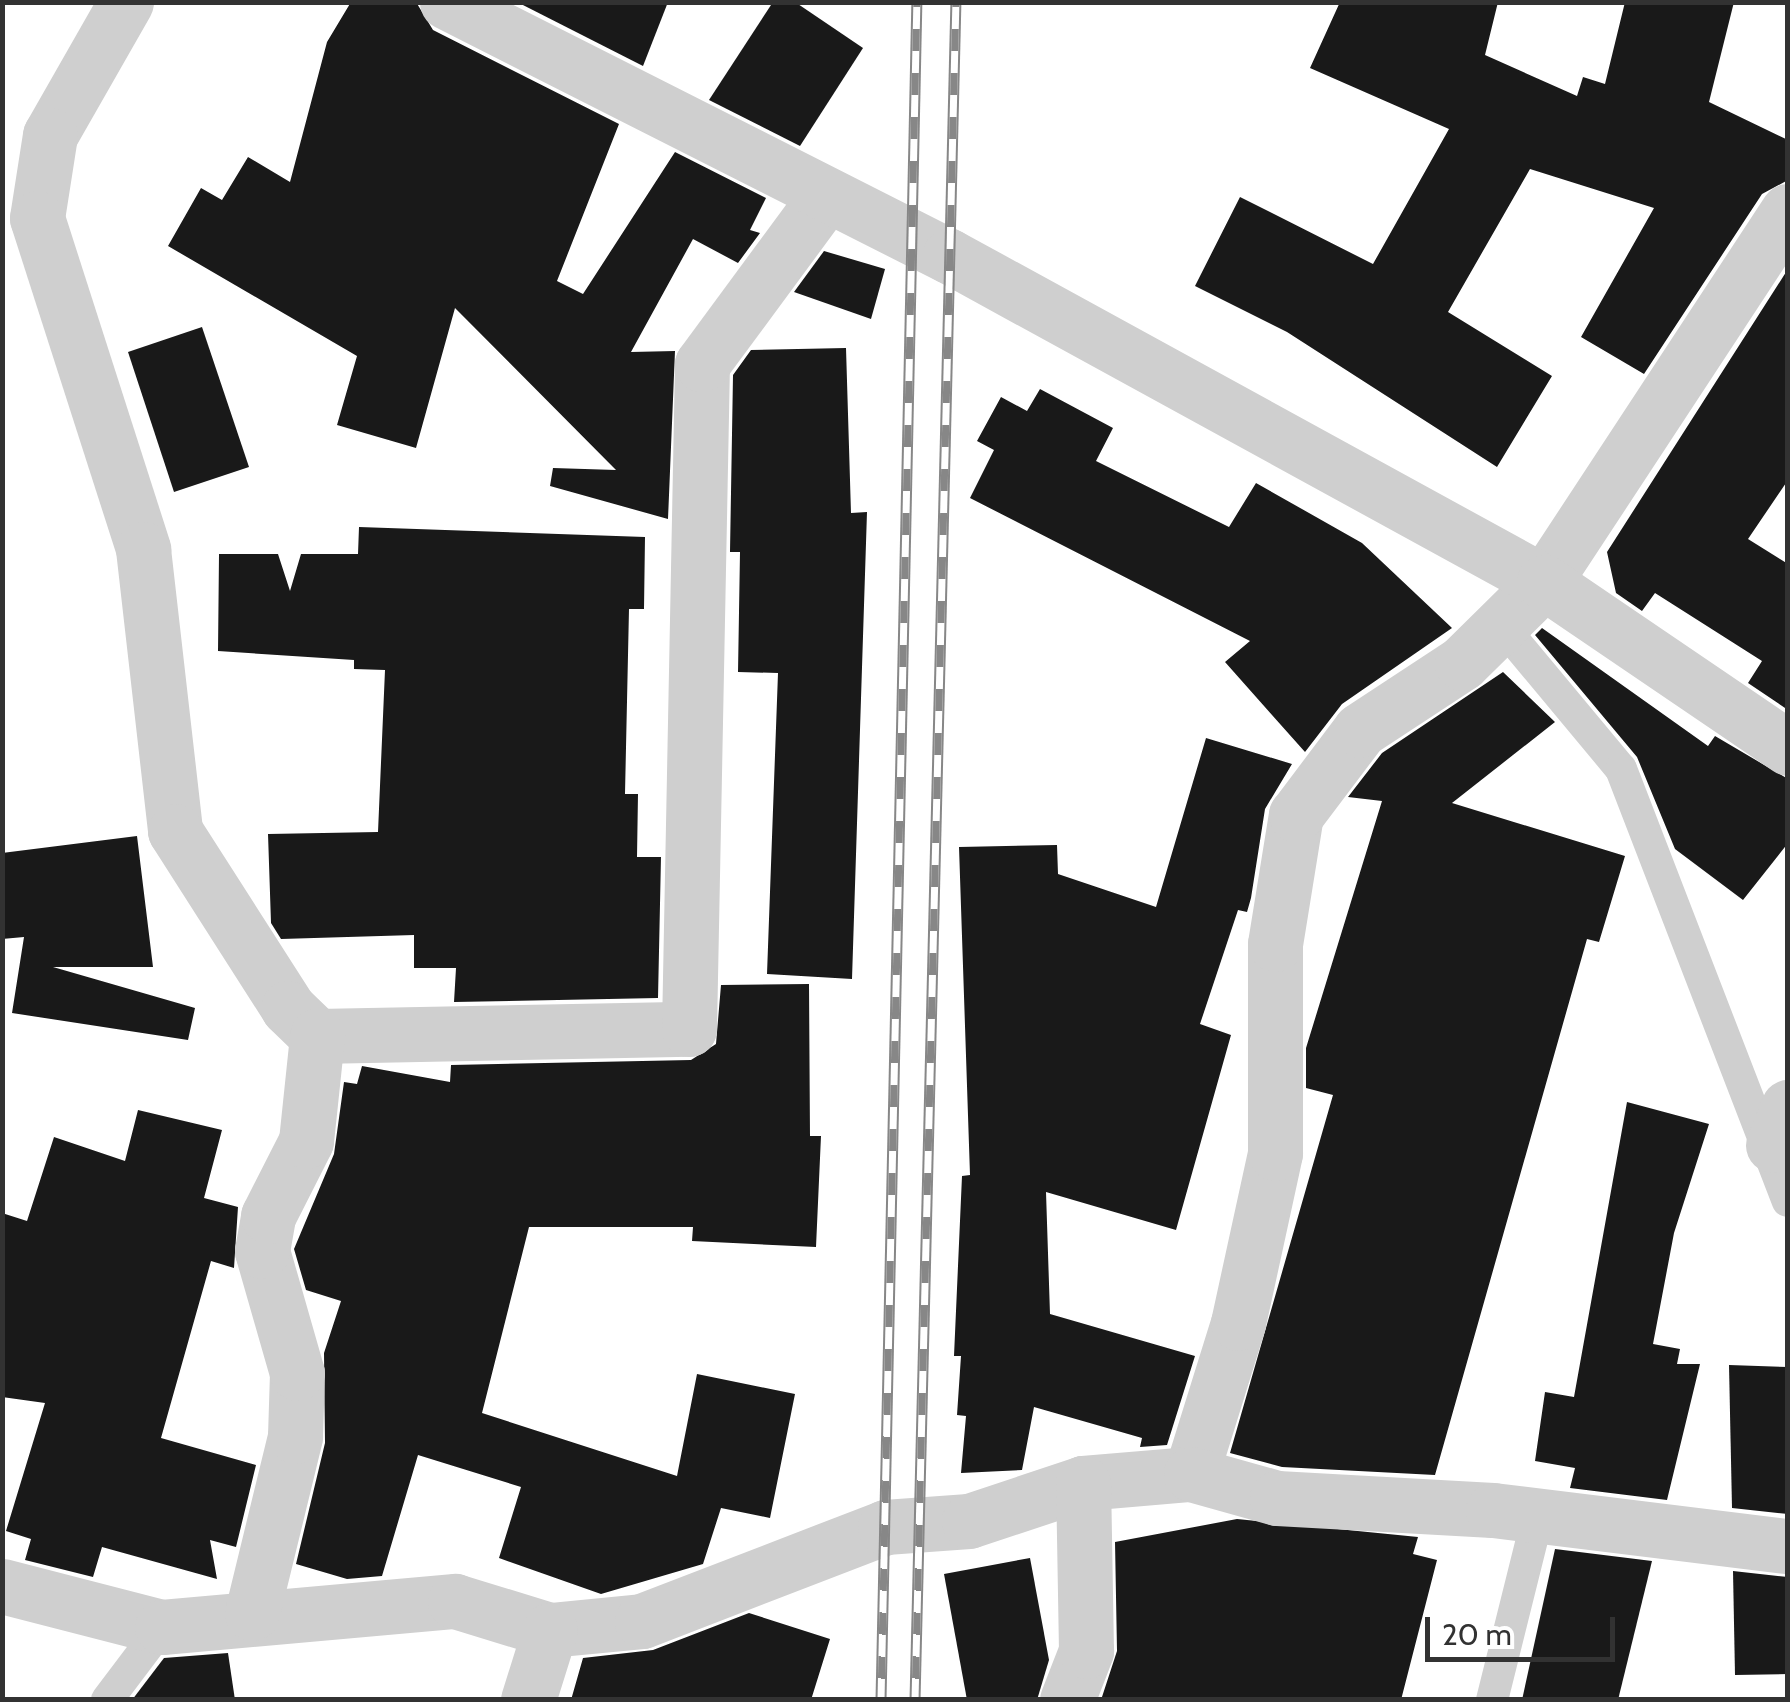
<!DOCTYPE html>
<style>
body{margin:0}
#map{position:relative;width:1790px;height:1702px;overflow:hidden;background:#fff;font-family:Cabin,sans-serif}
div>[style]{position:absolute}
.building>*{inset:0;background:#191919}
.service>*{height:32px;margin:-16px;padding:0 16px;transform-origin:16px;border-radius:16px;background:#cfcfcf}
.minor>*{height:55px;margin:-27.5px;padding:0 27.5px;transform-origin:27.5px;border-radius:27.5px;background:#cfcfcf}
.tertiary>*{height:55px;margin:-27.5px;padding:0 27.5px;transform-origin:27.5px;border-radius:27.5px;background:#cfcfcf}
.rail>*{height:11px;margin-top:-5.5px;transform-origin:0;background:repeating-linear-gradient(90deg,#fff 0 22px,#878787 0 44px);box-sizing:border-box;border-block:2px solid #878787}
span{translate:-50% -50%;white-space:nowrap;text-align:center;line-height:1.15;-webkit-text-stroke:10px #fff;paint-order:stroke}
.frame{position:absolute;inset:0;border:5px solid #323232;pointer-events:none}
.scale{position:absolute;left:1425px;top:1617px;width:190px;height:45px;box-sizing:border-box;border:5px solid #323232;border-top:0;padding-left:12px;font-size:30px;line-height:35px;white-space:nowrap;color:#323232;-webkit-text-stroke:8px #fff;paint-order:stroke}
</style>
<div id="map">
<div class="building">
<i style="clip-path:polygon(351px 2px,416px 2px,433px 30px,619px 124px,557px 281px,583px 294px,675px 152px,766px 198px,750px 230px,760px 233px,738px 263px,693px 239px,631px 352px,675px 351px,668px 519px,550px 486px,553px 468px,616px 470px,455px 308px,416px 448px,337px 425px,357px 356px,168px 246px,201px 188px,222px 200px,248px 157px,290px 182px,327px 42px)"></i>
<i style="clip-path:polygon(517px 2px,668px 2px,643px 66px)"></i>
<i style="clip-path:polygon(773px 2px,795px 2px,863px 48px,800px 146px,709px 100px)"></i>
<i style="clip-path:polygon(1340px 2px,1498px 2px,1485px 55px,1577px 96px,1583px 77px,1605px 84px,1625px 2px,1734px 2px,1709px 102px,1788px 140px,1788px 180px,1762px 194px,1644px 374px,1581px 337px,1654px 208px,1530px 169px,1448px 312px,1552px 376px,1497px 467px,1287px 332px,1195px 286px,1240px 197px,1373px 264px,1449px 129px,1310px 68px)"></i>
<i style="clip-path:polygon(824px 251px,885px 269px,871px 319px,794px 292px)"></i>
<i style="clip-path:polygon(1788px 269px,1788px 480px,1748px 539px,1788px 564px,1788px 710px,1748px 683px,1762px 661px,1655px 593px,1642px 611px,1616px 593px,1607px 552px)"></i>
<i style="clip-path:polygon(202px 327px,249px 467px,174px 492px,128px 352px)"></i>
<i style="clip-path:polygon(846px 348px,851px 513px,867px 512px,852px 979px,767px 974px,778px 673px,738px 672px,740px 552px,730px 552px,733px 375px,751px 350px)"></i>
<i style="clip-path:polygon(1040px 389px,1113px 428px,1096px 461px,1229px 527px,1256px 483px,1362px 543px,1452px 628px,1342px 704px,1305px 752px,1225px 662px,1250px 641px,970px 498px,994px 450px,977px 441px,1001px 397px,1027px 411px)"></i>
<i style="clip-path:polygon(359px 527px,645px 537px,644px 609px,629px 609px,625px 794px,638px 794px,637px 857px,661px 857px,658px 998px,454px 1002px,456px 968px,414px 968px,414px 935px,281px 939px,271px 923px,268px 834px,378px 832px,385px 670px,354px 669px,354px 660px,218px 651px,219px 554px,278px 554px,290px 591px,301px 554px,358px 554px)"></i>
<i style="clip-path:polygon(1542px 628px,1708px 746px,1715px 736px,1788px 779px,1788px 843px,1743px 900px,1675px 849px,1637px 757px,1535px 635px)"></i>
<i style="clip-path:polygon(1503px 672px,1555px 722px,1452px 803px,1625px 856px,1599px 942px,1587px 939px,1435px 1475px,1282px 1467px,1230px 1453px,1333px 1095px,1306px 1088px,1306px 1048px,1382px 801px,1348px 797px,1382px 753px)"></i>
<i style="clip-path:polygon(1206px 738px,1292px 764px,1265px 809px,1251px 898px,1247px 912px,1238px 910px,1200px 1024px,1231px 1035px,1176px 1230px,1046px 1192px,1050px 1314px,1195px 1356px,1167px 1445px,1140px 1447px,1142px 1438px,1034px 1407px,1022px 1470px,961px 1473px,966px 1416px,957px 1415px,961px 1356px,954px 1356px,962px 1176px,970px 1175px,959px 847px,1057px 845px,1058px 874px,1156px 907px)"></i>
<i style="clip-path:polygon(137px 836px,153px 967px,53px 967px,195px 1008px,188px 1040px,12px 1013px,24px 937px,2px 939px,2px 853px)"></i>
<i style="clip-path:polygon(809px 984px,810px 1136px,821px 1136px,816px 1247px,692px 1241px,693px 1227px,529px 1227px,482px 1413px,677px 1476px,697px 1374px,795px 1394px,770px 1518px,721px 1508px,703px 1564px,601px 1594px,499px 1558px,521px 1487px,418px 1455px,382px 1576px,347px 1579px,296px 1564px,325px 1443px,324px 1353px,341px 1301px,306px 1290px,294px 1249px,334px 1154px,344px 1082px,357px 1084px,362px 1066px,450px 1082px,451px 1065px,691px 1060px,716px 1044px,721px 985px)"></i>
<i style="clip-path:polygon(1627px 1102px,1709px 1124px,1674px 1233px,1653px 1344px,1680px 1349px,1677px 1364px,1700px 1364px,1667px 1500px,1570px 1488px,1575px 1468px,1535px 1461px,1545px 1392px,1574px 1397px)"></i>
<i style="clip-path:polygon(138px 1110px,222px 1130px,204px 1198px,238px 1207px,234px 1268px,211px 1261px,161px 1438px,256px 1465px,236px 1547px,210px 1540px,217px 1579px,102px 1547px,93px 1577px,25px 1560px,31px 1539px,6px 1531px,45px 1403px,2px 1397px,2px 1213px,27px 1221px,54px 1137px,125px 1161px)"></i>
<i style="clip-path:polygon(1729px 1365px,1788px 1367px,1788px 1514px,1732px 1508px)"></i>
<i style="clip-path:polygon(1237px 1519px,1418px 1537px,1413px 1554px,1437px 1560px,1401px 1700px,1101px 1700px,1117px 1651px,1115px 1542px)"></i>
<i style="clip-path:polygon(1555px 1549px,1652px 1561px,1618px 1700px,1522px 1700px)"></i>
<i style="clip-path:polygon(1030px 1558px,1049px 1660px,1037px 1700px,967px 1700px,944px 1574px)"></i>
<i style="clip-path:polygon(1733px 1571px,1788px 1577px,1788px 1674px,1735px 1675px)"></i>
<i style="clip-path:polygon(749px 1613px,830px 1639px,811px 1700px,571px 1700px,583px 1658px,653px 1650px)"></i>
<i style="clip-path:polygon(228px 1653px,235px 1700px,132px 1700px,164px 1658px)"></i>
</div>
<div class="service">
<i style="left:1501px;top:625px;width:187px;rotate:50.2deg"></i>
<i style="left:1621px;top:769px;width:463px;rotate:68.9deg"></i>
<i style="left:107px;top:1700px;width:91px;rotate:-53deg"></i>
<i style="left:1492px;top:1700px;width:190px;rotate:-76deg"></i>
</div>
<div class="minor">
<i style="left:126px;top:2px;width:153px;rotate:119.7deg"></i>
<i style="left:50px;top:135px;width:84px;rotate:98.9deg"></i>
<i style="left:37px;top:218px;width:348px;rotate:72.2deg"></i>
<i style="left:143px;top:549px;width:284px;rotate:83.5deg"></i>
<i style="left:175px;top:831px;width:210px;rotate:57.4deg"></i>
<i style="left:288px;top:1008px;width:40px;rotate:44deg"></i>
<i style="left:317px;top:1036px;width:372px;rotate:-1.1deg"></i>
<i style="left:689px;top:1029px;width:665px;rotate:-88.88deg"></i>
<i style="left:702px;top:364px;width:209px;rotate:-53.6deg"></i>
<i style="left:1773px;top:1145px;width:41px;rotate:-68.5deg"></i>
<i style="left:1191px;top:1474px;width:158px;rotate:-72.7deg"></i>
<i style="left:1238px;top:1323px;width:174px;rotate:-77.7deg"></i>
<i style="left:1275px;top:1153px;width:209px;rotate:-90deg"></i>
<i style="left:1275px;top:944px;width:131px;rotate:-80.8deg"></i>
<i style="left:1296px;top:815px;width:106px;rotate:-53deg"></i>
<i style="left:1360px;top:730px;width:122px;rotate:-33.3deg"></i>
<i style="left:1462px;top:663px;width:115px;rotate:-44.6deg"></i>
<i style="left:1544px;top:582px;width:444px;rotate:-56.7deg"></i>
<i style="left:2px;top:1586px;width:165px;rotate:14.4deg"></i>
<i style="left:162px;top:1627px;width:294px;rotate:-5.1deg"></i>
<i style="left:455px;top:1601px;width:99px;rotate:17deg"></i>
<i style="left:550px;top:1630px;width:92px;rotate:-5.6deg"></i>
<i style="left:642px;top:1621px;width:261px;rotate:-21.1deg"></i>
<i style="left:885px;top:1527px;width:84px;rotate:-4.1deg"></i>
<i style="left:969px;top:1521px;width:120px;rotate:-18.4deg"></i>
<i style="left:1083px;top:1483px;width:108px;rotate:-4.8deg"></i>
<i style="left:1191px;top:1474px;width:89px;rotate:15.6deg"></i>
<i style="left:1277px;top:1498px;width:216px;rotate:3.2deg"></i>
<i style="left:1493px;top:1510px;width:297px;rotate:7deg"></i>
<i style="left:252px;top:1613px;width:182px;rotate:-76.3deg"></i>
<i style="left:295px;top:1436px;width:63px;rotate:-88.2deg"></i>
<i style="left:297px;top:1373px;width:127px;rotate:-106deg"></i>
<i style="left:262px;top:1251px;width:36px;rotate:-80deg"></i>
<i style="left:268px;top:1216px;width:84px;rotate:-63.1deg"></i>
<i style="left:306px;top:1141px;width:106px;rotate:-84deg"></i>
<i style="left:528px;top:1700px;width:73px;rotate:-72.6deg"></i>
<i style="left:1067px;top:1700px;width:53px;rotate:-68.8deg"></i>
<i style="left:1086px;top:1651px;width:168px;rotate:-91deg"></i>
</div>
<div class="tertiary">
<i style="left:447px;top:2px;width:563px;rotate:26.84deg"></i>
<i style="left:949px;top:256px;width:678px;rotate:28.72deg"></i>
<i style="left:1544px;top:582px;width:295px;rotate:34.2deg"></i>
</div>
<div class="rail">
<i style="left:881px;top:1700px;width:1698px;rotate:-88.79deg"></i>
<i style="left:915px;top:1700px;width:1698px;rotate:-88.62deg"></i>
</div>
<div class="frame"></div>
<div class="scale">20 m</div>
</div>
